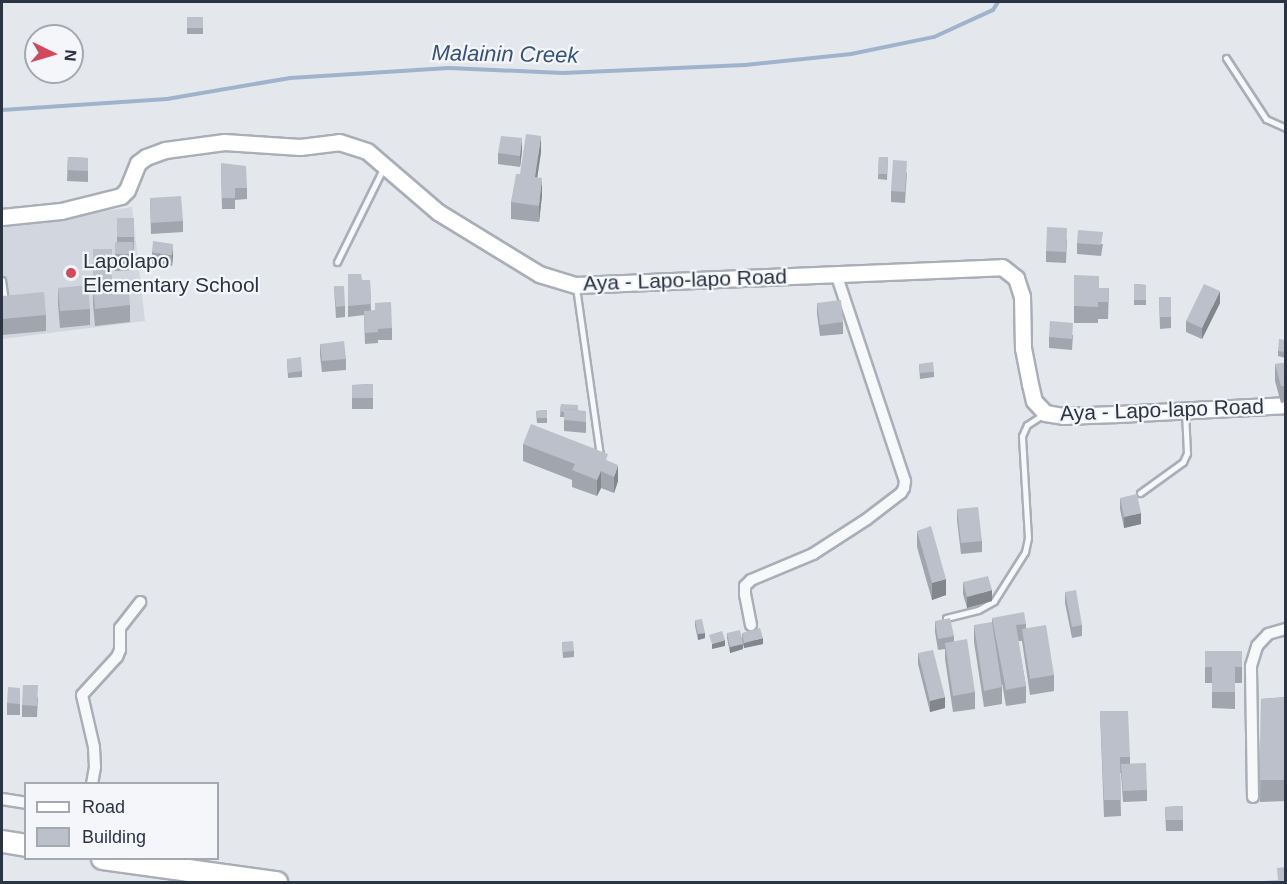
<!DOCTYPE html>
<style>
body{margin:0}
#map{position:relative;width:1287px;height:884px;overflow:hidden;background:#e4e7ec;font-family:Arial,sans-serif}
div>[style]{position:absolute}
.built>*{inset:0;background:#d2d6de}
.stream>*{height:4px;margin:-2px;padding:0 2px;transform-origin:2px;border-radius:2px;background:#9fb4cc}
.roads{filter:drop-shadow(2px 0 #a9aeb7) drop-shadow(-2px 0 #a9aeb7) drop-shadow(0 2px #a9aeb7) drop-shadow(0 -2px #a9aeb7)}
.lane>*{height:5px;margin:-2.5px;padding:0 2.5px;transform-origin:2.5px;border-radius:2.5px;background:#f7f8fa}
.street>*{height:10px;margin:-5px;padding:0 5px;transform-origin:5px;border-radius:5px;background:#f7f8fa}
.secondary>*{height:15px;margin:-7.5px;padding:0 7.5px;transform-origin:7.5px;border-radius:7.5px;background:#fff}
.highway>*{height:21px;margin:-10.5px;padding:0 10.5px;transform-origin:10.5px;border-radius:10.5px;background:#fff}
.wall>*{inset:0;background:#a1a5ae}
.shaded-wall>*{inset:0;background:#83868d}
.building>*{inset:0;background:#bbc0ca}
.dots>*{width:16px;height:16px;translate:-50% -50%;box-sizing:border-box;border:3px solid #f4f6f9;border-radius:50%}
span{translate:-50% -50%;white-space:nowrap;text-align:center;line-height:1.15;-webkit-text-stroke:4.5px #f4f6f9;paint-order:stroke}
.poi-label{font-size:21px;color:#2b3445}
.left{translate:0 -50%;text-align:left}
.street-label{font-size:21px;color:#2b3445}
.water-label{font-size:22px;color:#34527a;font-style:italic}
.frame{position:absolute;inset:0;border:3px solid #2b3445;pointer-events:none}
.legend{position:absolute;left:24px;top:782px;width:195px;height:78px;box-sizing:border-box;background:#f4f6f9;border:2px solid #a4a8b1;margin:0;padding:8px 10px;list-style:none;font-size:18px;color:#2b3445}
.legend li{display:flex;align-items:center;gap:12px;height:30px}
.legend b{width:30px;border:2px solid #a4a8b1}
.north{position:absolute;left:24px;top:24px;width:60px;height:60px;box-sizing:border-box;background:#f4f6f9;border:2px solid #a4a8b1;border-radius:50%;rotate:95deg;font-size:16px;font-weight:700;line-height:24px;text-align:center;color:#2b3445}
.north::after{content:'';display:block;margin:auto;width:21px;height:27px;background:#d1495b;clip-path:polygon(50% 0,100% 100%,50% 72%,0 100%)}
</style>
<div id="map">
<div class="built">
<i style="clip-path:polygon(132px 207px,145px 321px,2px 339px,2px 226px)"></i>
</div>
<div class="stream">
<i style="left:2px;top:110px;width:165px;rotate:-3.8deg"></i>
<i style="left:167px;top:99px;width:125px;rotate:-9.7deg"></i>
<i style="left:290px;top:78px;width:159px;rotate:-3.6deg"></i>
<i style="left:449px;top:68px;width:114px;rotate:2.5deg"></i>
<i style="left:563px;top:73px;width:182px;rotate:-2.5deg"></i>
<i style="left:745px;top:65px;width:107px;rotate:-5.9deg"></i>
<i style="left:851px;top:54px;width:85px;rotate:-11.6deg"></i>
<i style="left:934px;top:37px;width:65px;rotate:-24.6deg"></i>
<i style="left:993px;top:10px;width:9px;rotate:-58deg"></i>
</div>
<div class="roads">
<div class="lane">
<i style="left:1226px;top:58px;width:73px;rotate:56.7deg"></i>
<i style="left:1266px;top:119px;width:22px;rotate:24deg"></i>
<i style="left:337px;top:262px;width:106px;rotate:-63.7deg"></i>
<i style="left:2px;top:280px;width:22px;rotate:82deg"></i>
<i style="left:576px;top:287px;width:171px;rotate:81.9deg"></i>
<i style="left:1140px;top:493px;width:53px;rotate:-35.8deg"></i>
<i style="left:1183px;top:462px;width:10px;rotate:-66deg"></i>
<i style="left:1187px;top:453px;width:41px;rotate:-92.8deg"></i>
<i style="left:946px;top:618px;width:33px;rotate:-14deg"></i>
<i style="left:978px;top:610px;width:18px;rotate:-29deg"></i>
<i style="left:994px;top:601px;width:58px;rotate:-57.7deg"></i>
<i style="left:1025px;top:552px;width:14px;rotate:-78deg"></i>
<i style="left:1028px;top:538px;width:102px;rotate:-93.4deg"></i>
<i style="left:1022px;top:436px;width:12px;rotate:-66deg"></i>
<i style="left:1027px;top:425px;width:20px;rotate:-33deg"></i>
</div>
<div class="street">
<i style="left:751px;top:625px;width:31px;rotate:-101deg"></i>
<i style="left:745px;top:595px;width:9px;rotate:-90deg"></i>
<i style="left:745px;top:586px;width:8px;rotate:-45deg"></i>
<i style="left:751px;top:580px;width:67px;rotate:-22.8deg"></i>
<i style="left:813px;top:554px;width:64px;rotate:-32.9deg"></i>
<i style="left:867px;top:519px;width:43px;rotate:-37.4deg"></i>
<i style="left:901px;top:493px;width:6px;rotate:-59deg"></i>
<i style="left:904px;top:488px;width:7px;rotate:-82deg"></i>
<i style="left:905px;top:481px;width:219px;rotate:-108.4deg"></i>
<i style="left:92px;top:784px;width:17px;rotate:-80deg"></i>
<i style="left:95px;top:767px;width:20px;rotate:-93deg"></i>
<i style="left:94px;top:747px;width:53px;rotate:-103deg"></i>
<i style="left:82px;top:695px;width:52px;rotate:-47.4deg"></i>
<i style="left:117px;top:657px;width:8px;rotate:-67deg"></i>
<i style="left:120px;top:650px;width:22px;rotate:-90deg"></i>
<i style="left:120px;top:628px;width:33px;rotate:-52deg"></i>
<i style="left:1253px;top:797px;width:131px;rotate:-90.9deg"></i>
<i style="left:1251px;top:666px;width:21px;rotate:-73deg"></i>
<i style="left:1257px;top:646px;width:16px;rotate:-47deg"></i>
<i style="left:1268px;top:634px;width:19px;rotate:-16deg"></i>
<i style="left:2px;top:799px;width:24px;rotate:9deg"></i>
</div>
<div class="secondary">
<i style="left:2px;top:217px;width:59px;rotate:-5.8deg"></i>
<i style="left:61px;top:211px;width:62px;rotate:-14deg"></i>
<i style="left:121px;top:196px;width:8px;rotate:-45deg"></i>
<i style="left:127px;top:190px;width:29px;rotate:-68deg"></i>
<i style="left:138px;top:163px;width:10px;rotate:-37deg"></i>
<i style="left:146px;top:157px;width:20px;rotate:-20deg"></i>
<i style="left:165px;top:150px;width:60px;rotate:-7.7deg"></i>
<i style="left:224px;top:142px;width:76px;rotate:3.8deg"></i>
<i style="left:300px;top:147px;width:39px;rotate:-7deg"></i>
<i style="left:339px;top:142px;width:29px;rotate:18deg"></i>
<i style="left:367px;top:151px;width:94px;rotate:40.7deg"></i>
<i style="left:438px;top:212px;width:119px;rotate:31.5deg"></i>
<i style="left:539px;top:274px;width:39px;rotate:17deg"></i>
<i style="left:576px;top:285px;width:426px;rotate:-2.4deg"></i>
<i style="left:1002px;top:267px;width:18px;rotate:38deg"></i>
<i style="left:1016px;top:278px;width:19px;rotate:72deg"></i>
<i style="left:1022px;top:296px;width:52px;rotate:88.9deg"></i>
<i style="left:1023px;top:348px;width:37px;rotate:79deg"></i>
<i style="left:1030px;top:384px;width:17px;rotate:77deg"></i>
<i style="left:1034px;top:401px;width:16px;rotate:47deg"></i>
<i style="left:1045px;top:413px;width:18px;rotate:9deg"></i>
<i style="left:1063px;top:416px;width:53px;rotate:-2.2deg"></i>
<i style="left:1116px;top:414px;width:170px;rotate:-3deg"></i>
</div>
<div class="highway">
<i style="left:2px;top:841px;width:24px;rotate:9deg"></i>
<i style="left:102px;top:858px;width:176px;rotate:7.9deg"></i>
</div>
</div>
<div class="wall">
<i style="clip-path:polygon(187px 17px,203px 17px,203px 34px,187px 34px)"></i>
<i style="clip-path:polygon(522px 150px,520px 167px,498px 164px,498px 153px)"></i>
<i style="clip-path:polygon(541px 152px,537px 177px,542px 195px,539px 222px,511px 219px,511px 202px,520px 174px)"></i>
<i style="clip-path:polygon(68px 157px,88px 158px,88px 182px,67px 181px)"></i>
<i style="clip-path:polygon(879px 157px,888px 157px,887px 180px,878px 179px)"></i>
<i style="clip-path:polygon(221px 163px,247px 188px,247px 199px,235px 200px,235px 209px,222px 209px)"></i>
<i style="clip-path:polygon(907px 172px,905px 203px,891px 202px,891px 191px)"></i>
<i style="clip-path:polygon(150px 198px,183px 221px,183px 232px,151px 234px)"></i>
<i style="clip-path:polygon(117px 218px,134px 218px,134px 270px,115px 271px,115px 242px,117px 242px)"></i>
<i style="clip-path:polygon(1067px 239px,1066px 263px,1046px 262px,1046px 251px)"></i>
<i style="clip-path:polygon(1077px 243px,1103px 244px,1101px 256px,1077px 254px)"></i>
<i style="clip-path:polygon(93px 249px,112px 249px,112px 286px,130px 305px,130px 322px,95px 326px,93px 304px)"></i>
<i style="clip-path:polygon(152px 252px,173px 255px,172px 266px,152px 264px)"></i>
<i style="clip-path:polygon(348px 274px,362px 280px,370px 280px,371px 311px,392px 328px,392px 340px,378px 340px,378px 343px,365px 344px,364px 315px,348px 317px)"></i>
<i style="clip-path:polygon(1074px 275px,1099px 288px,1109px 288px,1108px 319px,1098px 319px,1098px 323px,1074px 323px)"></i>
<i style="clip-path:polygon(1134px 284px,1146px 285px,1146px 305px,1134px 305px)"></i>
<i style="clip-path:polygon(334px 286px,345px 306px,345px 317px,336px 318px)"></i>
<i style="clip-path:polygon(58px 288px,90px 309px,90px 325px,60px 328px,58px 304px)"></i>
<i style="clip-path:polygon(2px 296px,46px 315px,46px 331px,2px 335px)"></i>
<i style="clip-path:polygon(1159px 297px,1171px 297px,1171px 328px,1160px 329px)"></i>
<i style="clip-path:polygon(817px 303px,843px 322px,843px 334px,820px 336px,817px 314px)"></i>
<i style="clip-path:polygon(1220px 303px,1202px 339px,1186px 332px,1186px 321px)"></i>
<i style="clip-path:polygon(1073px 335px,1072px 350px,1049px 348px,1049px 337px)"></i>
<i style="clip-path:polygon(1286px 340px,1286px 358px,1278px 356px,1278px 351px)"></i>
<i style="clip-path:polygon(320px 344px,346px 359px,346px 370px,322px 372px,320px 355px)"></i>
<i style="clip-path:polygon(287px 359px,302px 371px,302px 377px,288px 378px)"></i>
<i style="clip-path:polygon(1286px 363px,1286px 402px,1281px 403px,1275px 381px,1275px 364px)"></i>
<i style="clip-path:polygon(919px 364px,934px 372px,934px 377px,920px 379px)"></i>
<i style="clip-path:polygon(373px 384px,373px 409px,352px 409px,352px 385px)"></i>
<i style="clip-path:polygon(561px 404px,578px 410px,586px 422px,586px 433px,564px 431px,564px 417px,560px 417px)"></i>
<i style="clip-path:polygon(547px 410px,547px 423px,537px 423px,536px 411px)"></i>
<i style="clip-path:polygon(523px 444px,608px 461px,618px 481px,614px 493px,601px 488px,597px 496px,572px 487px,572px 480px,523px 461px)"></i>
<i style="clip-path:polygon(1120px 498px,1141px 524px,1124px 528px,1120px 509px)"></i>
<i style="clip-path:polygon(957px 509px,982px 541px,982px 552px,961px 554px,957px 520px)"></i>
<i style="clip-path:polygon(917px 531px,946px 595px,932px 600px,917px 547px)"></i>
<i style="clip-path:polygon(963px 582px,992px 601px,967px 608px,963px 594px)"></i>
<i style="clip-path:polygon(1065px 592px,1082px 625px,1082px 636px,1072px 638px,1065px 603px)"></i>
<i style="clip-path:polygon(992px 618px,1026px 624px,1026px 628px,1054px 675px,1054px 691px,1030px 695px,1022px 641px,1018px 641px,1026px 686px,1026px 703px,1006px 706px,1002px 683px,1002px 704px,984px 707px,974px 642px,974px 625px,992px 625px)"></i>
<i style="clip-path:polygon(695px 620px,705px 638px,698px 640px,695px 626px)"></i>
<i style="clip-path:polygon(935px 621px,954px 636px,954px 641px,975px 692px,975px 709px,953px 712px,945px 659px,945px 649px,938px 650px,935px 632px)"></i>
<i style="clip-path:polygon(727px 633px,742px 638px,742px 633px,763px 644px,744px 648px,743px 645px,743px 649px,730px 653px,727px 638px)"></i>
<i style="clip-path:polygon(562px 642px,574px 651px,574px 657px,563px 658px)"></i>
<i style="clip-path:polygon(1205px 651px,1242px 651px,1242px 683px,1235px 683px,1235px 709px,1212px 708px,1212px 683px,1205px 683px)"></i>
<i style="clip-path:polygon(918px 653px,945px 708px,930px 712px,918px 664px)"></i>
<i style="clip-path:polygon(38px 697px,37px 717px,22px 717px,22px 705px)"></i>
<i style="clip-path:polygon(1286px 697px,1286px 801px,1260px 802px,1261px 699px)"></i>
<i style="clip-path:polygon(20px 699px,20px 715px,7px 715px,7px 703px)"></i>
<i style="clip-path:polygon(1100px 711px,1130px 757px,1130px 764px,1147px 790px,1147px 801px,1123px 802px,1121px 773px,1120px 773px,1121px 816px,1104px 817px)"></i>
<i style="clip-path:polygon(1183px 806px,1183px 831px,1166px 831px,1165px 807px)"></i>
</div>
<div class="shaded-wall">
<i style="clip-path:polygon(541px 136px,541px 152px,535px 193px,535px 177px)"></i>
<i style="clip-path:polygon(522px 138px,522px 150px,520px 167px,520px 156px)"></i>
<i style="clip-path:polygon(542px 178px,542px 195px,539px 222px,539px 206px)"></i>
<i style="clip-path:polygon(173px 244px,173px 255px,172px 266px,172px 255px)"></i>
<i style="clip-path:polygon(1220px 291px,1220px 303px,1202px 339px,1202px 328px)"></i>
<i style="clip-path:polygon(618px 465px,618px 481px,614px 493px,614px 477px)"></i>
<i style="clip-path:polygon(601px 471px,601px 488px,597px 496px,597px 480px)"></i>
<i style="clip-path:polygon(1141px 513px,1141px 524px,1124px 528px,1124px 517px)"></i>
<i style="clip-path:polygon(946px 579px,946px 595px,932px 600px,932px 583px)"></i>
<i style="clip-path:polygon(992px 590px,992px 601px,967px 608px,967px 597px)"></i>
<i style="clip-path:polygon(705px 633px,705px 638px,698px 640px,698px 634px)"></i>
<i style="clip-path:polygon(763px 638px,763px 644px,744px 648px,744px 643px)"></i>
<i style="clip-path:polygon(725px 640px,725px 646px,712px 649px,712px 644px)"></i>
<i style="clip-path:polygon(743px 644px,743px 649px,730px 653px,730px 647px)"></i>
<i style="clip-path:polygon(945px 697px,945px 708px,930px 712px,930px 701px)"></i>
</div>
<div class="building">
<i style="clip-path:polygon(187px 17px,203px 17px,203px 28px,187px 28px)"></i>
<i style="clip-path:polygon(526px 134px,541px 136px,535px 177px,542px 178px,539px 206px,511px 202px,516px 174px,520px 174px)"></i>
<i style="clip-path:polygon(501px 136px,522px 138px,520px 156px,498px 153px)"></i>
<i style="clip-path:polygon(68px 157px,88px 158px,88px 171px,67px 170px)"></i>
<i style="clip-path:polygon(879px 157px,888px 157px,887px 174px,878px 174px)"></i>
<i style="clip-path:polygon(893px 160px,907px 161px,905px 192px,891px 191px)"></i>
<i style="clip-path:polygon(221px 163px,246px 166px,247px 188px,235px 188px,235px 198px,222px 198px)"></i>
<i style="clip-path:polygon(181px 196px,183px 221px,151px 223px,150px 198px)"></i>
<i style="clip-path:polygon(117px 218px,134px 218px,134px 237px,117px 237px)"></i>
<i style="clip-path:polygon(1047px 227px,1067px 228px,1066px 252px,1046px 251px)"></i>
<i style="clip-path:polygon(1078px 230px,1103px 232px,1101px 245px,1077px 243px)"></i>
<i style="clip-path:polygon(153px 241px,173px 244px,172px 255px,152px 252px)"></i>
<i style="clip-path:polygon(115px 242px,133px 242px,134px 254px,115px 254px)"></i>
<i style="clip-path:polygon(93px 249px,112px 249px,112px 281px,93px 281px)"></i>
<i style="clip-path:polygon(348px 274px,361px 274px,362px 280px,370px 280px,371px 304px,348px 306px)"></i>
<i style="clip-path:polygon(1074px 275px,1099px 276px,1099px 288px,1109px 288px,1108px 302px,1098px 302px,1098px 307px,1074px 306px)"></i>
<i style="clip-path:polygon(128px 284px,130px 305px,95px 309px,93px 288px)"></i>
<i style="clip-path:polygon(1134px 284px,1146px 285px,1146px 300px,1134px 300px)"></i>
<i style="clip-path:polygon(1204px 284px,1220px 291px,1202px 328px,1186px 321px)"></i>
<i style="clip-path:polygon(88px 285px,90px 309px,60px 311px,58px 288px)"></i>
<i style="clip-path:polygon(334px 286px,344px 286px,345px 306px,336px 307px)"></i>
<i style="clip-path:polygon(44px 292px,46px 315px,2px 319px,2px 296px)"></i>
<i style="clip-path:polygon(1159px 297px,1171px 297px,1171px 317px,1160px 317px)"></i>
<i style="clip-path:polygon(841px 300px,843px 322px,820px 325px,817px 303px)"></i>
<i style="clip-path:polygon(391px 302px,392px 328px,378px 329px,378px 332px,365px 333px,364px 311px,375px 310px,375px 303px)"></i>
<i style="clip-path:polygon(1050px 321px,1073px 323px,1072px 339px,1049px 337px)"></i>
<i style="clip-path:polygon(1279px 339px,1286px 340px,1286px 352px,1278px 351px)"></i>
<i style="clip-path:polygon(344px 341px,346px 359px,322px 361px,320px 344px)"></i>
<i style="clip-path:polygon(301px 357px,302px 371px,288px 373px,287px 359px)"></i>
<i style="clip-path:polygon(933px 362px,934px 372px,920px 373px,919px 364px)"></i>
<i style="clip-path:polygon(1286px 363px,1286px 386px,1281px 386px,1275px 364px)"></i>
<i style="clip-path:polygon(373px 384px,373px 398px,352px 398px,352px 385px)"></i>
<i style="clip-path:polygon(561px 404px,578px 405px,578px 410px,564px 409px,564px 412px,560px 411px)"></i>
<i style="clip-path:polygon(564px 409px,586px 411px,586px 422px,564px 420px)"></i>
<i style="clip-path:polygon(547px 410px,547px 418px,537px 418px,536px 411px)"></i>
<i style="clip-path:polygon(531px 424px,608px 454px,606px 460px,618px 465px,614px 477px,601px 471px,597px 480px,572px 470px,575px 464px,523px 444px)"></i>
<i style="clip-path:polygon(1137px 494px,1141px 513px,1124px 517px,1120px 498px)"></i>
<i style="clip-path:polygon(978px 507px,982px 541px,961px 543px,957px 509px)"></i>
<i style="clip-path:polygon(931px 526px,946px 579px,932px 583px,917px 531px)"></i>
<i style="clip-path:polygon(988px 576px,992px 590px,967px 597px,963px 582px)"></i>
<i style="clip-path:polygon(1076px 590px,1082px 625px,1072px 627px,1065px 592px)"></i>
<i style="clip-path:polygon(1024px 612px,1026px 624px,1016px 625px,1026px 686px,1006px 690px,992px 618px)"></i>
<i style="clip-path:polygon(950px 618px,954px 636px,938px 639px,935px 621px)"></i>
<i style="clip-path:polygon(702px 619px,705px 633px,698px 634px,695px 620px)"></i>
<i style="clip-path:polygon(992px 622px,1002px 687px,984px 691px,974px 625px)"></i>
<i style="clip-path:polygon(1046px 625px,1054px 675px,1030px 679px,1022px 629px)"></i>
<i style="clip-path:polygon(760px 628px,763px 638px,744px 643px,742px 633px)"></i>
<i style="clip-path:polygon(740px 630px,743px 644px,730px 647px,727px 633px)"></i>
<i style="clip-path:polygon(722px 631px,725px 640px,712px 644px,709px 635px)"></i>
<i style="clip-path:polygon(967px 639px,975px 692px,953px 696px,945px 643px)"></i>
<i style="clip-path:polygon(573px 641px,574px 651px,563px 652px,562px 642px)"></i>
<i style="clip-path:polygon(933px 650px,945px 697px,930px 701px,918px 653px)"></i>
<i style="clip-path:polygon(1205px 651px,1242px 651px,1242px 667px,1235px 667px,1235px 692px,1212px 692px,1212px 667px,1205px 667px)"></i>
<i style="clip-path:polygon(23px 685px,38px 685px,37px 706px,22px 705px)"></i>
<i style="clip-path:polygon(8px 687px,20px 688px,20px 704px,7px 703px)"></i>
<i style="clip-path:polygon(1286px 697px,1286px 780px,1260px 780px,1261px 699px)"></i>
<i style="clip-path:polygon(1100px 711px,1128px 711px,1130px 757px,1120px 757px,1121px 800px,1104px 800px)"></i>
<i style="clip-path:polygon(1146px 763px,1147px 790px,1123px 791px,1121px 764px)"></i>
<i style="clip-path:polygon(1183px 806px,1183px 820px,1166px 820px,1165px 807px)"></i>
<i style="clip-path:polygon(1286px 867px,1286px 882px,1264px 882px,1263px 881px,1278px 880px,1277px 868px)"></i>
</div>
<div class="dots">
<i style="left:71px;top:273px;background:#d1495b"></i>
</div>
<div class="poi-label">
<span class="left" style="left:83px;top:273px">Lapolapo<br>Elementary School</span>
</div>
<div class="street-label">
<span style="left:685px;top:280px;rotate:-2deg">Aya - Lapo-lapo Road</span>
<span style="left:1162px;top:410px;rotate:-2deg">Aya - Lapo-lapo Road</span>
</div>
<div class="water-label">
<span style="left:505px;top:54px;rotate:1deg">Malainin Creek</span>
</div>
<div class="frame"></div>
<ul class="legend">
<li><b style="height:8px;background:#fff"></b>Road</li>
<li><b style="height:16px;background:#bbc0ca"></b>Building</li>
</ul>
<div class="north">N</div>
</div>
